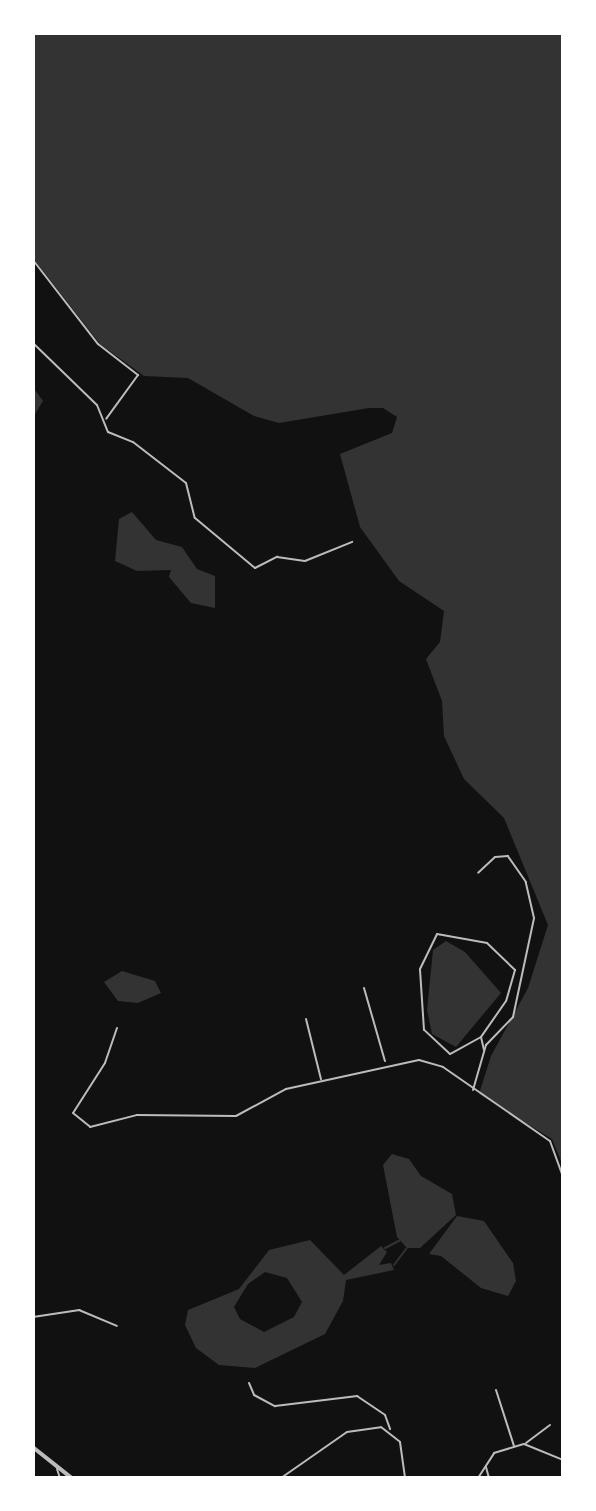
<!DOCTYPE html>
<style>
body{margin:0}
#map{position:relative;width:596px;height:1511px;overflow:hidden;background:#111;font-family:Helvetica,sans-serif}
div>[style]{position:absolute}
.water>*{inset:0;background:#333}
.stream>*{height:2px;margin:-1px;padding:0 1px;transform-origin:1px;border-radius:1px;background:#333}
.service>*{height:2px;margin:-1px;padding:0 1px;transform-origin:1px;border-radius:1px;background:#bcbcbc}
.minor>*{height:3.5px;margin:-1.75px;padding:0 1.75px;transform-origin:1.75px;border-radius:1.75px;background:#bcbcbc}
span{translate:-50% -50%;white-space:nowrap;text-align:center;line-height:1.15;-webkit-text-stroke:5px #fff;paint-order:stroke}
.frame{position:absolute;inset:0;border:35px solid #fff;pointer-events:none}
</style>
<div id="map">
<div class="water">
<i style="clip-path:polygon(33px 33px,563px 33px,563px 1166px,552px 1139px,479px 1094px,491px 1056px,528px 988px,548px 925px,504px 818px,464px 779px,444px 736px,442px 701px,426px 659px,440px 642px,444px 611px,399px 581px,360px 527px,340px 454px,392px 433px,397px 417px,383px 408px,369px 408px,279px 423px,254px 416px,188px 378px,144px 376px,100px 344px,33px 258px)"></i>
<i style="clip-path:polygon(35px 390px,43px 401px,33px 417px,33px 390px)"></i>
<i style="clip-path:polygon(132px 512px,156px 540px,182px 547px,197px 569px,215px 576px,215px 608px,191px 603px,169px 577px,171px 570px,137px 571px,115px 561px,119px 519px)"></i>
<i style="clip-path:polygon(446px 941px,465px 952px,501px 993px,456px 1047px,432px 1034px,427px 1010px,433px 950px)"></i>
<i style="clip-path:polygon(122px 971px,155px 981px,161px 993px,138px 1003px,118px 1001px,104px 982px)"></i>
<i style="clip-path:polygon(392px 1154px,409px 1159px,421px 1176px,452px 1194px,456px 1215px,420px 1248px,407px 1248px,397px 1237px,383px 1165px)"></i>
<i style="clip-path:polygon(457px 1216px,484px 1221px,513px 1263px,516px 1281px,508px 1296px,481px 1288px,441px 1256px,429px 1254px)"></i>
<i style="clip-path:polygon(evenodd,310px 1240px,344px 1275px,381px 1246px,387px 1252px,379px 1265px,391px 1263px,394px 1270px,346px 1280px,343px 1301px,325px 1334px,255px 1368px,219px 1365px,196px 1348px,185px 1325px,188px 1310px,239px 1289px,269px 1250px,310px 1240px,265px 1272px,287px 1278px,302px 1302px,294px 1317px,264px 1332px,240px 1319px,234px 1307px,248px 1284px,265px 1272px)"></i>
</div>
<div class="stream">
<i style="left:385px;top:1248px;width:16px;rotate:-27deg"></i>
<i style="left:394px;top:1265px;width:21px;rotate:-53deg"></i>
</div>
<div class="service">
<i style="left:33px;top:260px;width:106px;rotate:52.3deg"></i>
<i style="left:98px;top:344px;width:51px;rotate:37.8deg"></i>
<i style="left:138px;top:375px;width:54px;rotate:126deg"></i>
<i style="left:33px;top:343px;width:89px;rotate:44.1deg"></i>
<i style="left:97px;top:405px;width:29px;rotate:68deg"></i>
<i style="left:108px;top:432px;width:27px;rotate:22deg"></i>
<i style="left:133px;top:442px;width:67px;rotate:37.7deg"></i>
<i style="left:186px;top:483px;width:36px;rotate:76deg"></i>
<i style="left:195px;top:518px;width:78px;rotate:39.8deg"></i>
<i style="left:255px;top:568px;width:25px;rotate:-27deg"></i>
<i style="left:277px;top:557px;width:28px;rotate:8deg"></i>
<i style="left:305px;top:561px;width:51px;rotate:-22deg"></i>
<i style="left:364px;top:988px;width:76px;rotate:74deg"></i>
<i style="left:306px;top:1019px;width:62px;rotate:76deg"></i>
<i style="left:117px;top:1028px;width:37px;rotate:109deg"></i>
<i style="left:105px;top:1063px;width:59px;rotate:122.6deg"></i>
<i style="left:73px;top:1113px;width:22px;rotate:39deg"></i>
<i style="left:90px;top:1127px;width:49px;rotate:-14.3deg"></i>
<i style="left:137px;top:1115px;width:99px;rotate:0.6deg"></i>
<i style="left:236px;top:1116px;width:57px;rotate:-28.4deg"></i>
<i style="left:286px;top:1089px;width:136px;rotate:-12.3deg"></i>
<i style="left:419px;top:1060px;width:25px;rotate:16deg"></i>
<i style="left:443px;top:1067px;width:130px;rotate:34.7deg"></i>
<i style="left:550px;top:1141px;width:38px;rotate:70deg"></i>
<i style="left:481px;top:1037px;width:35px;rotate:151deg"></i>
<i style="left:450px;top:1054px;width:35px;rotate:-137deg"></i>
<i style="left:424px;top:1030px;width:61px;rotate:-93.8deg"></i>
<i style="left:420px;top:969px;width:39px;rotate:-64deg"></i>
<i style="left:437px;top:934px;width:51px;rotate:10.2deg"></i>
<i style="left:487px;top:943px;width:39px;rotate:44deg"></i>
<i style="left:515px;top:970px;width:32px;rotate:106deg"></i>
<i style="left:506px;top:1001px;width:44px;rotate:124.8deg"></i>
<i style="left:481px;top:1037px;width:13px;rotate:77deg"></i>
<i style="left:473px;top:1090px;width:47px;rotate:-73.9deg"></i>
<i style="left:486px;top:1045px;width:39px;rotate:-46deg"></i>
<i style="left:513px;top:1017px;width:101px;rotate:-78deg"></i>
<i style="left:534px;top:918px;width:37px;rotate:-103deg"></i>
<i style="left:526px;top:882px;width:32px;rotate:-125deg"></i>
<i style="left:508px;top:856px;width:13px;rotate:176deg"></i>
<i style="left:495px;top:857px;width:23px;rotate:137deg"></i>
<i style="left:33px;top:1317px;width:47px;rotate:-8.7deg"></i>
<i style="left:79px;top:1310px;width:41px;rotate:22.8deg"></i>
<i style="left:249px;top:1383px;width:13px;rotate:67deg"></i>
<i style="left:254px;top:1395px;width:24px;rotate:28deg"></i>
<i style="left:275px;top:1406px;width:83px;rotate:-7deg"></i>
<i style="left:357px;top:1396px;width:34px;rotate:34deg"></i>
<i style="left:385px;top:1415px;width:15px;rotate:70deg"></i>
<i style="left:496px;top:1390px;width:59px;rotate:72.2deg"></i>
<i style="left:526px;top:1443px;width:30px;rotate:-37deg"></i>
<i style="left:486px;top:1467px;width:11px;rotate:75deg"></i>
<i style="left:57px;top:1469px;width:9px;rotate:72deg"></i>
<i style="left:281px;top:1478px;width:80px;rotate:-34.9deg"></i>
<i style="left:347px;top:1432px;width:34px;rotate:-8deg"></i>
<i style="left:381px;top:1427px;width:24px;rotate:38deg"></i>
<i style="left:400px;top:1442px;width:36px;rotate:82deg"></i>
<i style="left:478px;top:1478px;width:30px;rotate:-57deg"></i>
<i style="left:494px;top:1453px;width:31px;rotate:-17deg"></i>
<i style="left:524px;top:1444px;width:42px;rotate:22.3deg"></i>
</div>
<div class="minor">
<i style="left:33px;top:1447px;width:50px;rotate:38.5deg"></i>
</div>
<div class="frame"></div>
</div>
